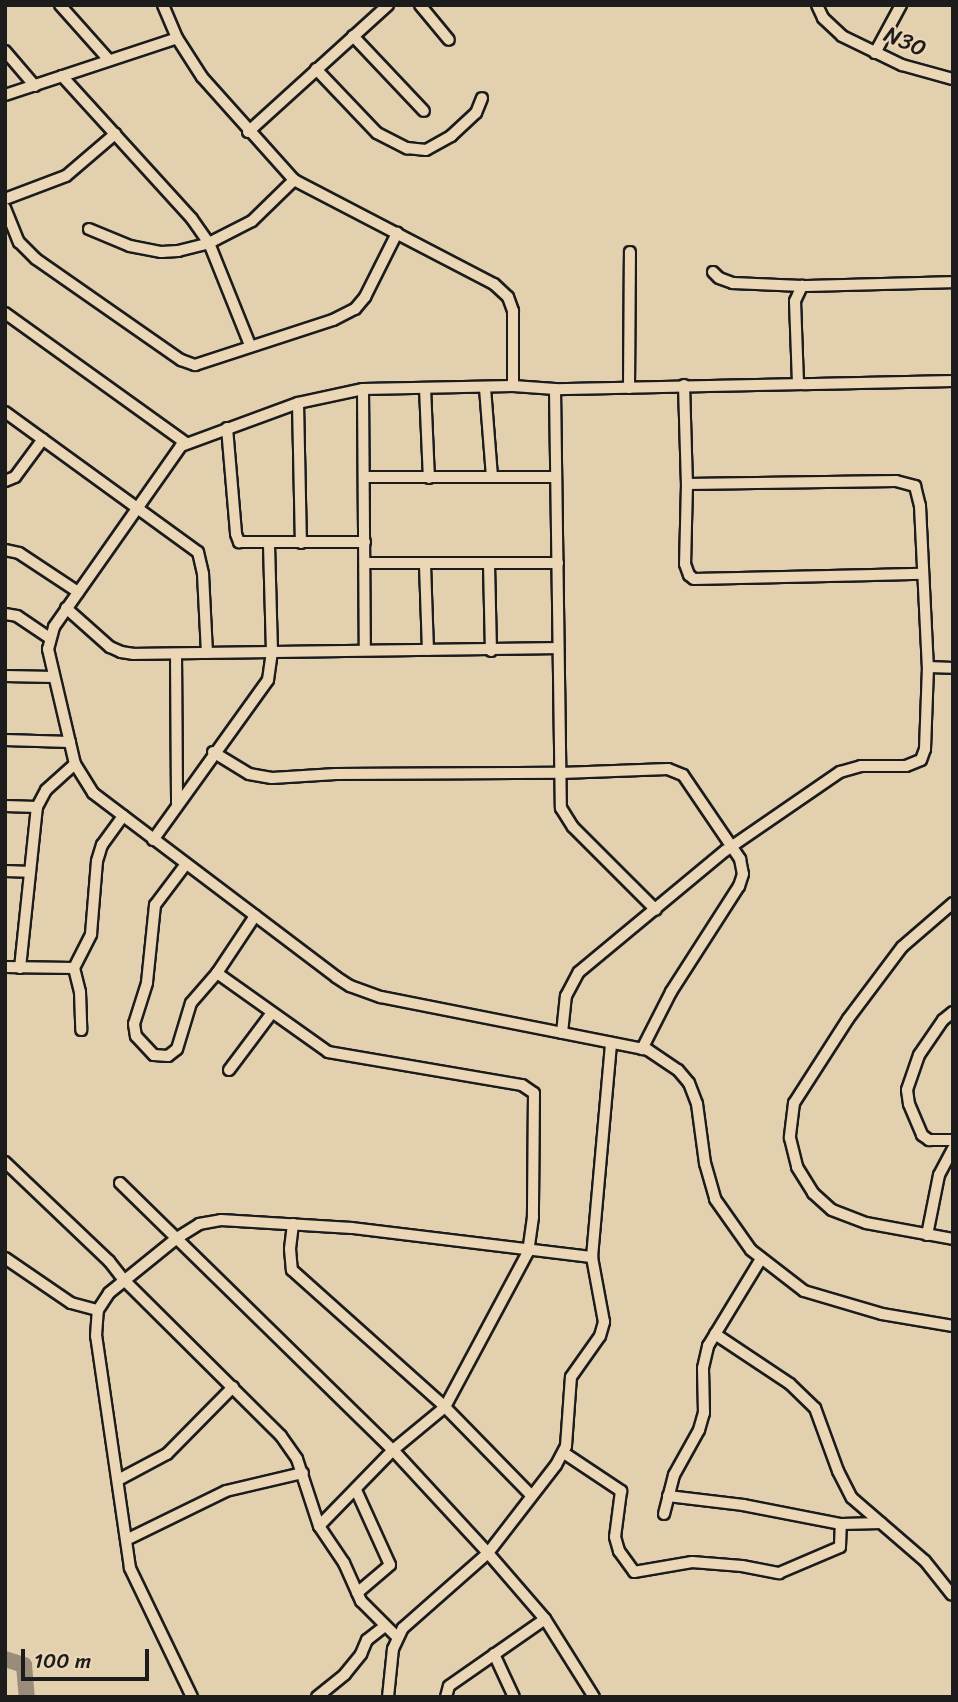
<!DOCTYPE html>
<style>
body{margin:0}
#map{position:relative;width:958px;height:1702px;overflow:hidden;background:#e3d0af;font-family:Sriracha,sans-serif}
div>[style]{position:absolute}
.river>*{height:16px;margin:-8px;padding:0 8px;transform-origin:8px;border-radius:8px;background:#998d79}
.roads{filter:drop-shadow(2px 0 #1c1c1c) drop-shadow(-2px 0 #1c1c1c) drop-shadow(0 2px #1c1c1c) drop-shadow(0 -2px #1c1c1c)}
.minor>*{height:10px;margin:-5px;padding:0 5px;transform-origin:5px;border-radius:5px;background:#ebd7b5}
span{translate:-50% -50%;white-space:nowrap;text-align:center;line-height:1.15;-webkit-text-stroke:5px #ebd7b5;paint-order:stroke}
.street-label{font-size:23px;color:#1c1c1c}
.frame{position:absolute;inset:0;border:7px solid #1c1c1c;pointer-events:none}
.scale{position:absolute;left:21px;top:1649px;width:128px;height:32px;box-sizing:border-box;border:4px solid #1c1c1c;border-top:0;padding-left:9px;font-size:21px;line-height:24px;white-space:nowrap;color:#1c1c1c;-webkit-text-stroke:5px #ebd7b5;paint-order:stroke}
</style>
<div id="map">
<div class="river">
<i style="left:5px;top:1659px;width:20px;rotate:18deg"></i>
<i style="left:24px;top:1665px;width:32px;rotate:85deg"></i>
</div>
<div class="roads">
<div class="minor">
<i style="left:60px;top:5px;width:74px;rotate:48.3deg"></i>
<i style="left:163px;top:5px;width:36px;rotate:67deg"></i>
<i style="left:177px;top:38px;width:46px;rotate:57.3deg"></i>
<i style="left:202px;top:77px;width:138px;rotate:48.2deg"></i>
<i style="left:294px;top:180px;width:225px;rotate:27.5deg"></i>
<i style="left:494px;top:284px;width:19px;rotate:43deg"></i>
<i style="left:508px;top:297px;width:15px;rotate:70deg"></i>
<i style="left:513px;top:311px;width:75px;rotate:90deg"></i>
<i style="left:420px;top:5px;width:45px;rotate:50.4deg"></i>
<i style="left:817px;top:5px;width:14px;rotate:65deg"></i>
<i style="left:823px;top:18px;width:26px;rotate:43deg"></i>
<i style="left:842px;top:36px;width:67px;rotate:25.8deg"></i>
<i style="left:902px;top:65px;width:53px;rotate:15.4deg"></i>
<i style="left:353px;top:36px;width:103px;rotate:46.6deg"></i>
<i style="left:5px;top:51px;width:46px;rotate:49.4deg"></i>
<i style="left:875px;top:53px;width:55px;rotate:-61.6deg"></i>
<i style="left:316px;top:69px;width:88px;rotate:46.4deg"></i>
<i style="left:377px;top:133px;width:34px;rotate:27deg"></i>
<i style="left:407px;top:148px;width:19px;rotate:6deg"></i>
<i style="left:426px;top:150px;width:29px;rotate:-29deg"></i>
<i style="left:451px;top:136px;width:34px;rotate:-43deg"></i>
<i style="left:476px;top:113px;width:16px;rotate:-68deg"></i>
<i style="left:62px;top:76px;width:193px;rotate:47.7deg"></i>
<i style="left:192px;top:219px;width:29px;rotate:55deg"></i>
<i style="left:209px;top:243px;width:110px;rotate:68.1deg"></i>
<i style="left:5px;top:95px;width:181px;rotate:-18.3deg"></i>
<i style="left:248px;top:132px;width:189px;rotate:-42.2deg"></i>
<i style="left:5px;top:199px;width:65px;rotate:-20.7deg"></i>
<i style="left:66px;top:176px;width:65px;rotate:-40.6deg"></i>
<i style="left:5px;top:208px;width:37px;rotate:68deg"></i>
<i style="left:19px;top:242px;width:24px;rotate:45deg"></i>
<i style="left:36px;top:259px;width:177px;rotate:34.9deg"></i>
<i style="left:181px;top:360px;width:15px;rotate:20deg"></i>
<i style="left:195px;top:365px;width:145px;rotate:-18.1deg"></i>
<i style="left:333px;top:320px;width:25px;rotate:-27deg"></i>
<i style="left:355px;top:309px;width:16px;rotate:-50deg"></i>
<i style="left:365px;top:297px;width:72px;rotate:-63.4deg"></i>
<i style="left:89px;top:229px;width:44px;rotate:22.5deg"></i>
<i style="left:130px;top:246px;width:32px;rotate:11deg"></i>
<i style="left:161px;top:252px;width:17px;rotate:-3deg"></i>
<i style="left:178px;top:251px;width:32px;rotate:-14deg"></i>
<i style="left:209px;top:243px;width:48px;rotate:-27.1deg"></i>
<i style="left:252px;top:221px;width:59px;rotate:-44.3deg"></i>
<i style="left:713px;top:272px;width:8px;rotate:45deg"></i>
<i style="left:719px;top:278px;width:15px;rotate:20deg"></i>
<i style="left:733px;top:283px;width:69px;rotate:2.5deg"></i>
<i style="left:5px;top:313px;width:223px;rotate:35.7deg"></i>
<i style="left:953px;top:381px;width:398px;rotate:178.8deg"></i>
<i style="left:555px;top:389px;width:42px;rotate:-175.9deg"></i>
<i style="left:513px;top:386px;width:150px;rotate:178.9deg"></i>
<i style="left:363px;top:389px;width:66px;rotate:167.8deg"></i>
<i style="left:298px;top:403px;width:125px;rotate:159.8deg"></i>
<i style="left:181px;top:446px;width:221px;rotate:125.1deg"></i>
<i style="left:54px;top:627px;width:23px;rotate:105deg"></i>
<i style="left:48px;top:649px;width:118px;rotate:76.8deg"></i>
<i style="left:75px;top:764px;width:34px;rotate:58deg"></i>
<i style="left:93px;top:793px;width:305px;rotate:37.1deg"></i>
<i style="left:336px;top:977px;width:17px;rotate:33deg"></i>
<i style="left:350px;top:986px;width:33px;rotate:20deg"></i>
<i style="left:381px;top:997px;width:272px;rotate:11.2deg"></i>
<i style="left:648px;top:1050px;width:36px;rotate:34deg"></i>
<i style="left:678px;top:1070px;width:17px;rotate:50deg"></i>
<i style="left:689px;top:1083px;width:22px;rotate:69deg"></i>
<i style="left:697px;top:1104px;width:60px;rotate:82.3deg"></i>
<i style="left:705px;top:1163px;width:37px;rotate:74deg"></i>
<i style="left:715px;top:1199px;width:62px;rotate:54.8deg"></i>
<i style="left:751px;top:1250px;width:67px;rotate:37.7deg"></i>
<i style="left:804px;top:1291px;width:81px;rotate:16.4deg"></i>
<i style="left:882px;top:1314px;width:72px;rotate:9.6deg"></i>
<i style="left:798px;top:383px;width:82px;rotate:-92.1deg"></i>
<i style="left:795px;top:301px;width:17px;rotate:-65deg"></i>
<i style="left:802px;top:286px;width:151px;rotate:-1.5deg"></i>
<i style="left:684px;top:385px;width:99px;rotate:88.3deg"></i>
<i style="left:687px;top:484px;width:209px;rotate:-0.8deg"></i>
<i style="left:896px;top:481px;width:20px;rotate:15deg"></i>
<i style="left:915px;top:486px;width:21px;rotate:76deg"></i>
<i style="left:920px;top:506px;width:161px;rotate:87.2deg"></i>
<i style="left:425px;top:388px;width:90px;rotate:87.5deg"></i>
<i style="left:485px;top:388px;width:88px;rotate:85.5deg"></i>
<i style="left:629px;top:388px;width:136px;rotate:-89.6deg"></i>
<i style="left:363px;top:389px;width:261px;rotate:89.6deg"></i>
<i style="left:555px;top:389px;width:419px;rotate:89.2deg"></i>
<i style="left:561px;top:808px;width:22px;rotate:58deg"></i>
<i style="left:573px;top:827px;width:117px;rotate:45deg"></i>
<i style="left:298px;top:403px;width:140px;rotate:88.8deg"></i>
<i style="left:5px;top:412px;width:238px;rotate:36deg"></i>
<i style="left:198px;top:552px;width:23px;rotate:77deg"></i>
<i style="left:203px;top:574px;width:79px;rotate:87.1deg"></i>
<i style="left:227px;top:428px;width:106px;rotate:85.1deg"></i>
<i style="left:236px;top:534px;width:9px;rotate:69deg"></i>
<i style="left:239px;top:542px;width:126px"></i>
<i style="left:365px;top:477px;width:191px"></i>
<i style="left:5px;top:481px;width:11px;rotate:-22deg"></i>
<i style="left:15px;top:477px;width:47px;rotate:-53.6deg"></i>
<i style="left:687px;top:484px;width:80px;rotate:91.4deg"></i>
<i style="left:685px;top:564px;width:12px;rotate:70deg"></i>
<i style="left:689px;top:575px;width:6px;rotate:39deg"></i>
<i style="left:694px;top:579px;width:228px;rotate:-1.3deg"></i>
<i style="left:5px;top:550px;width:14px;rotate:12deg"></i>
<i style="left:19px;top:553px;width:71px;rotate:33.5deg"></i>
<i style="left:367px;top:563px;width:191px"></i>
<i style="left:489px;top:564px;width:87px;rotate:88.7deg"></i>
<i style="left:425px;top:565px;width:85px;rotate:88deg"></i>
<i style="left:66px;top:608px;width:59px;rotate:41.6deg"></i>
<i style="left:110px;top:647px;width:12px;rotate:24deg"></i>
<i style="left:121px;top:652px;width:13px;rotate:9deg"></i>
<i style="left:134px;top:654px;width:423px;rotate:-0.8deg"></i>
<i style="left:5px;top:614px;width:12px;rotate:9deg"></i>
<i style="left:17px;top:616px;width:40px;rotate:34deg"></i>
<i style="left:176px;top:654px;width:151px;rotate:89.6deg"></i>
<i style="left:5px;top:676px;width:49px;rotate:1.2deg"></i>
<i style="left:5px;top:740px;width:65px;rotate:1.8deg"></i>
<i style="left:213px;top:752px;width:42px;rotate:31.4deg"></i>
<i style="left:249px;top:774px;width:23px;rotate:10deg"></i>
<i style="left:272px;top:778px;width:64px;rotate:-3.6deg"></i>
<i style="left:336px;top:774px;width:225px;rotate:-0.3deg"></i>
<i style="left:561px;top:773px;width:107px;rotate:-2.1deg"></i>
<i style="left:668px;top:769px;width:16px;rotate:22deg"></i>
<i style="left:683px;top:775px;width:102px;rotate:55.8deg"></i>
<i style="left:740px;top:859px;width:15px;rotate:79deg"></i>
<i style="left:743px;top:874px;width:13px;rotate:108deg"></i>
<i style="left:739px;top:886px;width:126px;rotate:122.7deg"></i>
<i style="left:671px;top:992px;width:64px;rotate:117deg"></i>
<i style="left:5px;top:806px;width:32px;rotate:2deg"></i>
<i style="left:153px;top:840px;width:197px;rotate:-54.3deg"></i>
<i style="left:268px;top:680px;width:28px;rotate:-82deg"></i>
<i style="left:272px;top:652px;width:108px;rotate:-91.6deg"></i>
<i style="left:186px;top:864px;width:51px;rotate:127.1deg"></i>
<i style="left:155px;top:905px;width:78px;rotate:95.9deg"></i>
<i style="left:147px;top:983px;width:43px;rotate:107.6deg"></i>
<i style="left:134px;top:1024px;width:12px;rotate:81deg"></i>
<i style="left:136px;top:1036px;width:26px;rotate:47deg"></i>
<i style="left:154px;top:1055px;width:14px;rotate:4deg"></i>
<i style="left:168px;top:1056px;width:11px;rotate:-38deg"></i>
<i style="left:177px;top:1049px;width:48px;rotate:-73.1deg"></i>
<i style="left:191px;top:1003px;width:40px;rotate:-49deg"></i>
<i style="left:217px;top:973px;width:69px;rotate:-56.3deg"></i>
<i style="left:5px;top:871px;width:25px;rotate:2deg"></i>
<i style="left:953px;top:903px;width:67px;rotate:139.2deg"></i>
<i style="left:902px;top:947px;width:90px;rotate:126.9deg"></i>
<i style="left:848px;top:1019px;width:100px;rotate:122.7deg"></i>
<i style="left:794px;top:1103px;width:35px;rotate:97deg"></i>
<i style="left:790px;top:1138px;width:30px;rotate:76deg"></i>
<i style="left:797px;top:1167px;width:31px;rotate:58deg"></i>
<i style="left:813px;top:1193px;width:25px;rotate:42deg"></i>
<i style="left:832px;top:1210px;width:36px;rotate:21deg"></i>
<i style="left:866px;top:1223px;width:88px;rotate:10.4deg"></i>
<i style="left:5px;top:967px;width:69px;rotate:0.8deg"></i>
<i style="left:74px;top:968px;width:38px;rotate:-63deg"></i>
<i style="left:91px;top:934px;width:73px;rotate:-85.3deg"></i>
<i style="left:97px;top:861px;width:17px;rotate:-73deg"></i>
<i style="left:102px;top:845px;width:36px;rotate:-54deg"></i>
<i style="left:20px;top:968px;width:162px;rotate:-84deg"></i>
<i style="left:37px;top:807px;width:19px;rotate:-62deg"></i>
<i style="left:46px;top:790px;width:39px;rotate:-42deg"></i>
<i style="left:74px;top:968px;width:25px;rotate:76deg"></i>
<i style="left:80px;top:992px;width:38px;rotate:88deg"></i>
<i style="left:217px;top:973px;width:136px;rotate:35.4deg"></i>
<i style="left:328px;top:1052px;width:197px;rotate:9.7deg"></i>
<i style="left:522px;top:1085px;width:14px;rotate:34deg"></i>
<i style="left:534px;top:1093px;width:124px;rotate:90.5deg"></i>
<i style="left:533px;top:1217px;width:35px;rotate:98deg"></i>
<i style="left:528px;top:1252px;width:176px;rotate:118.2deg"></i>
<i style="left:445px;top:1407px;width:67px;rotate:140.4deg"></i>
<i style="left:393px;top:1450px;width:106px;rotate:134.2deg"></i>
<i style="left:953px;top:1012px;width:13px;rotate:141deg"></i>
<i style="left:943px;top:1020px;width:42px;rotate:124.4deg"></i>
<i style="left:919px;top:1055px;width:37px;rotate:109deg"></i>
<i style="left:907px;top:1090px;width:14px;rotate:82deg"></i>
<i style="left:909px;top:1104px;width:34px;rotate:67deg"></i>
<i style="left:922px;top:1135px;width:9px;rotate:36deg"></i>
<i style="left:929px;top:1140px;width:24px"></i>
<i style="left:562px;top:1033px;width:37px;rotate:-84deg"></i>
<i style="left:566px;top:996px;width:27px;rotate:-62deg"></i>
<i style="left:579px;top:972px;width:190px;rotate:-39.7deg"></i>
<i style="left:725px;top:851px;width:140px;rotate:-34.5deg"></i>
<i style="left:840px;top:772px;width:22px;rotate:-16deg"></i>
<i style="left:861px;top:766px;width:45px"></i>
<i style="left:906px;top:766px;width:16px;rotate:-22deg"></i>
<i style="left:921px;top:760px;width:12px;rotate:-70deg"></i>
<i style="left:925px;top:749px;width:82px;rotate:-87.9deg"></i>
<i style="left:928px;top:667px;width:25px;rotate:2deg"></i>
<i style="left:229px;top:1070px;width:70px;rotate:-53.1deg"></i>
<i style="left:5px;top:1162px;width:144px;rotate:43.6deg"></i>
<i style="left:109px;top:1261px;width:24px;rotate:52deg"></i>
<i style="left:124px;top:1280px;width:221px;rotate:44.8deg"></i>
<i style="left:281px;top:1436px;width:28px;rotate:55deg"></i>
<i style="left:297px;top:1459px;width:71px;rotate:71.8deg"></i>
<i style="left:319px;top:1526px;width:45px;rotate:56deg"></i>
<i style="left:344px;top:1563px;width:42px;rotate:65.9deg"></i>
<i style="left:361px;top:1601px;width:51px;rotate:45deg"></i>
<i style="left:120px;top:1183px;width:382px;rotate:44.4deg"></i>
<i style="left:393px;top:1450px;width:140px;rotate:47.3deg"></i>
<i style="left:488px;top:1553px;width:87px;rotate:49.2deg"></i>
<i style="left:545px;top:1619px;width:92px;rotate:57.9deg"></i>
<i style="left:293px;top:1224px;width:25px;rotate:97deg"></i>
<i style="left:290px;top:1249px;width:21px;rotate:85deg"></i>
<i style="left:292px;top:1270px;width:205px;rotate:41.8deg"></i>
<i style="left:445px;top:1407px;width:123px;rotate:45.7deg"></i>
<i style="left:927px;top:1235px;width:61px;rotate:-78.7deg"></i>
<i style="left:939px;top:1175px;width:30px;rotate:-62deg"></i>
<i style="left:5px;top:1258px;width:80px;rotate:34.3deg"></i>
<i style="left:71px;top:1303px;width:28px;rotate:15deg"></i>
<i style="left:715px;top:1334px;width:90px;rotate:33.7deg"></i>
<i style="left:790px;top:1384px;width:35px;rotate:44deg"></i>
<i style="left:815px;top:1408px;width:67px;rotate:69.9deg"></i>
<i style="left:838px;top:1471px;width:30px;rotate:63deg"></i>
<i style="left:852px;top:1498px;width:96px;rotate:40.8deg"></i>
<i style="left:925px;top:1561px;width:43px;rotate:51.5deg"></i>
<i style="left:564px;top:1453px;width:69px;rotate:33.7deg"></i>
<i style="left:621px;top:1491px;width:46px;rotate:97.4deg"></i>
<i style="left:615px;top:1537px;width:15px;rotate:74deg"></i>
<i style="left:619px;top:1551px;width:26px;rotate:54deg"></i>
<i style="left:634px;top:1572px;width:59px;rotate:-9.8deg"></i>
<i style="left:692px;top:1562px;width:50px;rotate:4.6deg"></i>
<i style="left:742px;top:1566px;width:38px;rotate:11deg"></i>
<i style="left:779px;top:1573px;width:66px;rotate:-23.1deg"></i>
<i style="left:840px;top:1547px;width:23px;rotate:-88deg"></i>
<i style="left:118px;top:1480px;width:55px;rotate:-28deg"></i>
<i style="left:167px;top:1454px;width:94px;rotate:-45.4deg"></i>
<i style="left:356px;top:1490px;width:82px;rotate:65.6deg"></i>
<i style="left:390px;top:1565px;width:43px;rotate:139.7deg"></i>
<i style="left:668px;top:1496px;width:76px;rotate:6.8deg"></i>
<i style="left:743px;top:1505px;width:100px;rotate:11deg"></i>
<i style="left:841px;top:1524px;width:40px;rotate:-1.4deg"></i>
<i style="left:664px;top:1514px;width:40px;rotate:-75.6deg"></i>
<i style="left:674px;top:1475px;width:51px;rotate:-60.9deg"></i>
<i style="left:699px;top:1430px;width:18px;rotate:-74deg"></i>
<i style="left:704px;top:1413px;width:45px;rotate:-91.3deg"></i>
<i style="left:703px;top:1368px;width:23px;rotate:-77deg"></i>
<i style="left:708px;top:1346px;width:102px;rotate:-58.7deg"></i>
<i style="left:126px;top:1540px;width:111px;rotate:-26.1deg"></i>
<i style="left:226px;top:1491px;width:79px;rotate:-13.2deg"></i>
<i style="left:494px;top:1654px;width:47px;rotate:65.1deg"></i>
<i style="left:192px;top:1697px;width:143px;rotate:-115.7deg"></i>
<i style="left:130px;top:1568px;width:234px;rotate:-98.3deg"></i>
<i style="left:96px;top:1336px;width:26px;rotate:-86deg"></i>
<i style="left:98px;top:1310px;width:20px;rotate:-57deg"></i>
<i style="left:109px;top:1293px;width:87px;rotate:-39deg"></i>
<i style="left:177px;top:1238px;width:26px;rotate:-32deg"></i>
<i style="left:199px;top:1224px;width:22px;rotate:-10deg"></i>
<i style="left:221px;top:1220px;width:131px;rotate:3.5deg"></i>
<i style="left:352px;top:1228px;width:242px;rotate:6.9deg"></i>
<i style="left:317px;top:1697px;width:36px;rotate:-39deg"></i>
<i style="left:345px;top:1674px;width:26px;rotate:-51deg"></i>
<i style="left:361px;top:1654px;width:15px;rotate:-67deg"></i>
<i style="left:367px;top:1640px;width:23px;rotate:-38deg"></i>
<i style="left:388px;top:1697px;width:48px;rotate:-84.1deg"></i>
<i style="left:393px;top:1649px;width:23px;rotate:-65deg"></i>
<i style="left:403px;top:1628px;width:113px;rotate:-41.4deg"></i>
<i style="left:488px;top:1553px;width:111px;rotate:-52.3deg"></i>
<i style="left:556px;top:1465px;width:21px;rotate:-62deg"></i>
<i style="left:566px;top:1446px;width:69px;rotate:-85.9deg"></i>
<i style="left:571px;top:1377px;width:50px;rotate:-54.7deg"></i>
<i style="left:600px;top:1336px;width:15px;rotate:-74deg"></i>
<i style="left:604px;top:1322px;width:66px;rotate:-100.5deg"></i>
<i style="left:592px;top:1257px;width:215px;rotate:-84.9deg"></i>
<i style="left:446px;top:1697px;width:11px;rotate:-75deg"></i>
<i style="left:449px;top:1686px;width:117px;rotate:-34.9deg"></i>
</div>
</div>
<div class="street-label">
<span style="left:905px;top:42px;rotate:23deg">N30</span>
</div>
<div class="frame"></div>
<div class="scale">100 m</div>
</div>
